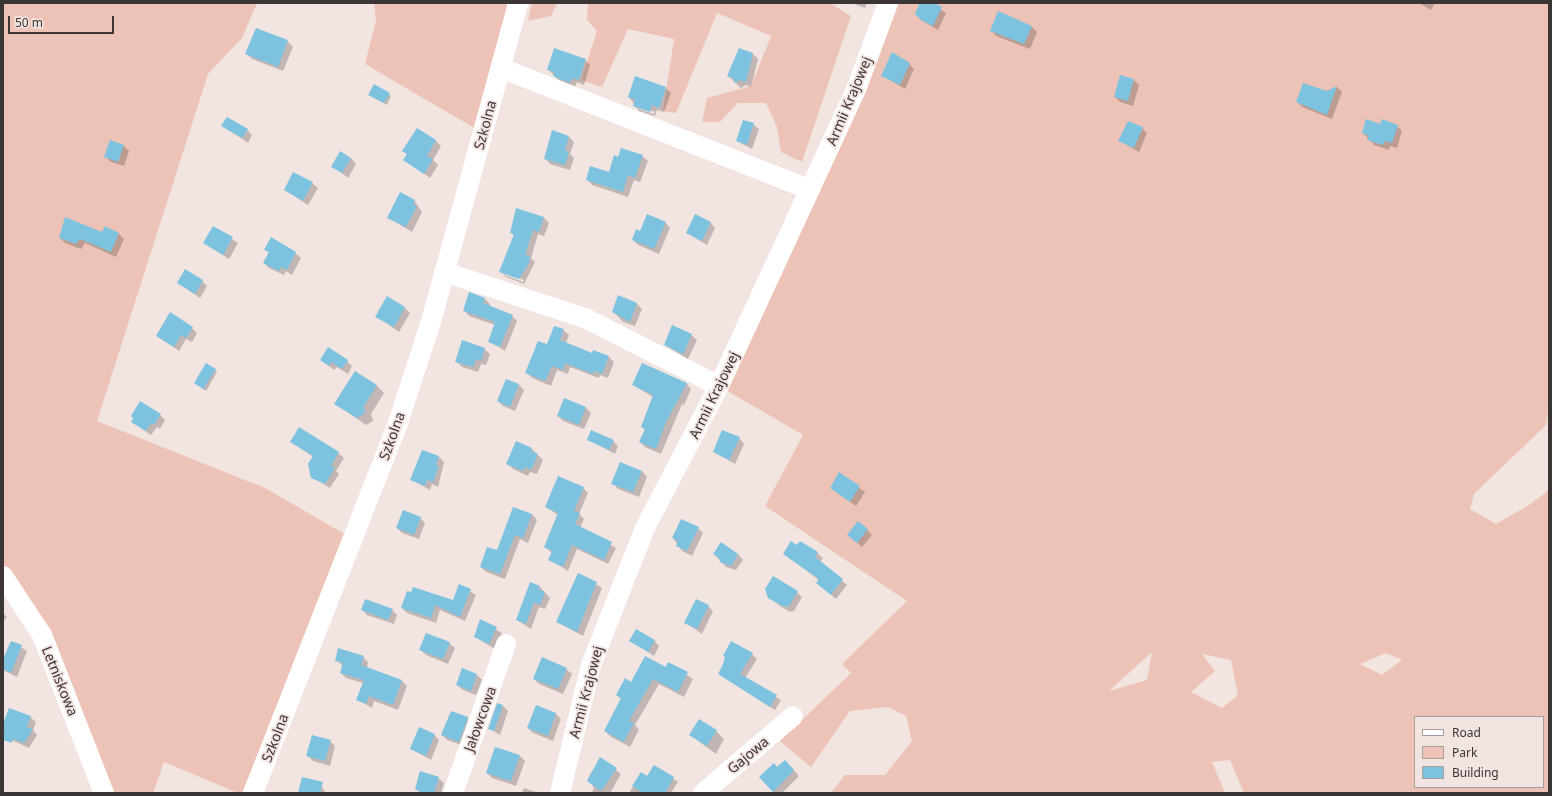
<!DOCTYPE html>
<meta charset="utf-8">
<style>
body{margin:0}
#map{position:relative;width:1552px;height:796px;overflow:hidden;background:#f2e4e0;font-family:"Noto Sans",sans-serif}
div>[style]{position:absolute}
.green>*{inset:0;background:#edc3b7}
.shadow>*{inset:0;background:#0003}
.building>*{inset:0;background:#7dc3e0}
.minor>*{height:20px;margin:-10px;padding:0 10px;transform-origin:10px;border-radius:10px;background:#fff}
span{translate:-50% -50%;white-space:nowrap;text-align:center;line-height:1.15;-webkit-text-stroke:3.5px #f2e4e0;paint-order:stroke}
.street-label{font-size:14px;color:#3b3635}
.frame{position:absolute;inset:0;border:4px solid #3b3635;pointer-events:none}
.legend{position:absolute;left:1414px;top:716px;width:130px;height:72px;box-sizing:border-box;background:#f2e4e0;border:1px solid #a99e9c;margin:0;padding:5px 7px;list-style:none;font-size:12px;color:#3b3635}
.legend li{display:flex;align-items:center;gap:8px;height:20px}
.legend b{width:20px;border:1px solid #a99e9c}
.scale{position:absolute;left:8px;top:16px;width:106px;height:18px;box-sizing:border-box;border:2px solid #3b3635;border-top:0;padding-left:5px;font-size:12px;line-height:14px;white-space:nowrap;color:#3b3635;-webkit-text-stroke:3px #f2e4e0;paint-order:stroke}
</style>
<div id="map">
<div class="green">
<i style="clip-path:polygon(3px 3px,257px 3px,242px 38px,208px 74px,97px 421px,265px 488px,353px 539px,253px 793px,238px 793px,164px 762px,153px 793px,104px 793px,75px 718px,3px 576px)"></i>
<i style="clip-path:polygon(374px 3px,518px 3px,483px 133px,365px 64px,376px 21px)"></i>
<i style="clip-path:polygon(532px 3px,557px 3px,551px 16px,528px 21px)"></i>
<i style="clip-path:polygon(588px 3px,830px 3px,851px 16px,802px 162px,781px 152px,777px 127px,766px 103px,738px 103px,720px 122px,702px 122px,707px 98px,751px 86px,771px 36px,717px 13px,676px 113px,663px 111px,674px 39px,628px 29px,602px 87px,581px 80px,597px 31px,587px 20px)"></i>
<i style="clip-path:polygon(evenodd,887px 3px,1549px 3px,1549px 405px,1546px 425px,1474px 494px,1470px 509px,1496px 524px,1529px 505px,1549px 490px,1549px 793px,1244px 793px,1230px 760px,1212px 762px,1225px 793px,831px 793px,845px 775px,885px 775px,912px 741px,906px 716px,888px 707px,850px 711px,811px 767px,780px 741px,851px 673px,842px 664px,907px 601px,765px 506px,803px 435px,719px 386px,887px 3px,1152px 652px,1147px 680px,1109px 691px,1152px 652px,887px 3px,1386px 653px,1402px 660px,1382px 675px,1360px 664px,1386px 653px,887px 3px,1202px 654px,1231px 660px,1238px 695px,1222px 708px,1191px 692px,1215px 671px,1202px 654px,887px 3px,1415px 717px,1543px 717px,1543px 787px,1415px 787px,1415px 717px)"></i>
</div>
<div class="shadow">
<i style="clip-path:polygon(851px 3px,867px 3px,865px 8px)"></i>
<i style="clip-path:polygon(921px 3px,931px 3px,946px 13px,938px 30px,921px 20px)"></i>
<i style="clip-path:polygon(1419px 3px,1435px 3px,1431px 10px)"></i>
<i style="clip-path:polygon(1032px 27px,1037px 32px,1030px 49px,996px 36px,991px 30px)"></i>
<i style="clip-path:polygon(287px 41px,293px 47px,283px 71px,252px 59px,247px 54px)"></i>
<i style="clip-path:polygon(753px 54px,758px 59px,751px 87px,746px 85px,741px 88px,728px 76px)"></i>
<i style="clip-path:polygon(585px 60px,590px 65px,584px 85px,577px 82px,575px 87px,559px 81px,548px 69px)"></i>
<i style="clip-path:polygon(909px 64px,914px 69px,905px 89px,883px 76px)"></i>
<i style="clip-path:polygon(1134px 80px,1139px 85px,1133px 106px,1120px 102px,1115px 97px)"></i>
<i style="clip-path:polygon(evenodd,665px 87px,671px 93px,664px 112px,657px 110px,655px 116px,639px 111px,629px 97px,665px 87px,639px 107px,655px 112px,654px 114px,639px 109px,639px 107px)"></i>
<i style="clip-path:polygon(1337px 87px,1342px 92px,1332px 119px,1302px 107px,1297px 101px)"></i>
<i style="clip-path:polygon(389px 94px,391px 96px,387px 105px,372px 97px)"></i>
<i style="clip-path:polygon(753px 124px,759px 129px,752px 149px,737px 141px)"></i>
<i style="clip-path:polygon(1381px 125px,1397px 126px,1402px 131px,1397px 148px,1390px 146px,1389px 150px,1374px 145px,1363px 133px)"></i>
<i style="clip-path:polygon(223px 126px,247px 130px,252px 135px,248px 143px)"></i>
<i style="clip-path:polygon(1142px 128px,1147px 133px,1139px 152px,1120px 141px)"></i>
<i style="clip-path:polygon(569px 137px,574px 142px,570px 154px,574px 158px,570px 170px,550px 164px,545px 158px)"></i>
<i style="clip-path:polygon(435px 140px,441px 146px,433px 160px,438px 165px,430px 178px,405px 160px,408px 155px,403px 150px)"></i>
<i style="clip-path:polygon(111px 142px,124px 146px,129px 151px,124px 166px,111px 162px,105px 156px)"></i>
<i style="clip-path:polygon(642px 156px,648px 161px,640px 182px,634px 180px,628px 197px,592px 185px,587px 179px,609px 173px,619px 158px)"></i>
<i style="clip-path:polygon(351px 158px,356px 164px,348px 178px,332px 166px)"></i>
<i style="clip-path:polygon(312px 183px,318px 188px,308px 205px,285px 190px)"></i>
<i style="clip-path:polygon(414px 200px,422px 212px,412px 232px,389px 218px)"></i>
<i style="clip-path:polygon(evenodd,517px 209px,544px 218px,549px 223px,544px 236px,538px 234px,531px 258px,535px 262px,524px 284px,506px 277px,501px 271px,514px 236px,511px 232px,517px 209px,505px 273px,524px 280px,523px 282px,505px 275px,505px 273px)"></i>
<i style="clip-path:polygon(665px 222px,670px 228px,659px 254px,638px 245px,633px 240px,640px 232px)"></i>
<i style="clip-path:polygon(710px 222px,715px 228px,707px 245px,687px 233px)"></i>
<i style="clip-path:polygon(213px 227px,238px 243px,229px 259px,204px 243px)"></i>
<i style="clip-path:polygon(103px 233px,119px 234px,124px 239px,116px 257px,85px 243px,81px 249px,65px 243px,60px 238px)"></i>
<i style="clip-path:polygon(265px 249px,295px 253px,301px 258px,292px 275px,286px 271px,284px 275px,269px 268px,264px 263px,269px 253px)"></i>
<i style="clip-path:polygon(202px 281px,207px 286px,200px 298px,178px 283px)"></i>
<i style="clip-path:polygon(619px 296px,637px 304px,642px 309px,635px 326px,623px 322px,613px 311px)"></i>
<i style="clip-path:polygon(485px 299px,490px 304px,489px 307px,512px 316px,517px 321px,505px 351px,489px 341px,495px 325px,469px 316px,464px 310px)"></i>
<i style="clip-path:polygon(405px 308px,410px 313px,399px 332px,376px 316px)"></i>
<i style="clip-path:polygon(192px 328px,197px 333px,192px 342px,186px 339px,179px 351px,157px 336px)"></i>
<i style="clip-path:polygon(563px 330px,569px 335px,566px 343px,593px 355px,609px 357px,614px 362px,608px 378px,600px 375px,599px 378px,570px 367px,568px 374px,557px 370px,551px 386px,532px 378px,527px 373px,547px 346px)"></i>
<i style="clip-path:polygon(691px 335px,697px 340px,688px 359px,665px 345px)"></i>
<i style="clip-path:polygon(484px 349px,490px 354px,486px 365px,481px 364px,478px 372px,462px 367px,456px 361px)"></i>
<i style="clip-path:polygon(321px 360px,347px 361px,352px 366px,348px 374px,337px 367px,334px 370px)"></i>
<i style="clip-path:polygon(215px 370px,217px 372px,206px 391px,195px 383px)"></i>
<i style="clip-path:polygon(686px 383px,691px 389px,684px 405px,682px 404px,661px 454px,645px 447px,640px 442px,645px 430px,642px 427px,653px 397px,633px 385px)"></i>
<i style="clip-path:polygon(376px 385px,384px 393px,371px 414px,373px 421px,366px 425px,336px 404px)"></i>
<i style="clip-path:polygon(519px 385px,524px 390px,515px 411px,503px 406px,498px 401px)"></i>
<i style="clip-path:polygon(565px 399px,586px 408px,591px 413px,584px 429px,563px 421px,558px 416px)"></i>
<i style="clip-path:polygon(160px 415px,165px 420px,160px 429px,157px 427px,151px 435px,132px 422px)"></i>
<i style="clip-path:polygon(739px 438px,744px 444px,735px 464px,714px 452px)"></i>
<i style="clip-path:polygon(589px 440px,613px 441px,618px 446px,615px 454px)"></i>
<i style="clip-path:polygon(292px 442px,338px 453px,344px 458px,336px 471px,339px 474px,330px 488px,312px 477px,313px 457px)"></i>
<i style="clip-path:polygon(516px 442px,532px 449px,543px 460px,537px 474px,530px 472px,528px 476px,513px 469px,508px 464px)"></i>
<i style="clip-path:polygon(423px 451px,439px 457px,444px 462px,438px 487px,432px 484px,430px 490px,412px 480px)"></i>
<i style="clip-path:polygon(642px 471px,647px 477px,639px 497px,618px 489px,613px 483px)"></i>
<i style="clip-path:polygon(840px 474px,865px 492px,856px 506px,831px 488px)"></i>
<i style="clip-path:polygon(583px 488px,588px 493px,579px 514px,584px 519px,580px 528px,616px 548px,608px 564px,577px 549px,568px 571px,549px 559px,552px 553px,545px 547px,558px 515px,546px 507px)"></i>
<i style="clip-path:polygon(532px 514px,537px 520px,528px 543px,520px 539px,505px 579px,486px 572px,481px 567px)"></i>
<i style="clip-path:polygon(420px 518px,425px 523px,419px 539px,402px 533px,397px 528px)"></i>
<i style="clip-path:polygon(698px 528px,703px 533px,692px 556px,682px 551px,673px 538px)"></i>
<i style="clip-path:polygon(867px 530px,872px 535px,862px 547px,848px 535px)"></i>
<i style="clip-path:polygon(801px 542px,817px 553px,823px 558px,820px 562px,847px 585px,836px 599px,817px 583px,819px 580px,784px 554px)"></i>
<i style="clip-path:polygon(714px 554px,738px 554px,743px 560px,736px 570px,726px 567px)"></i>
<i style="clip-path:polygon(578px 574px,602px 588px,583px 636px,557px 622px)"></i>
<i style="clip-path:polygon(460px 585px,476px 595px,465px 621px,440px 610px,436px 623px,407px 613px,402px 608px,454px 601px)"></i>
<i style="clip-path:polygon(539px 586px,550px 598px,545px 609px,539px 607px,531px 629px,517px 620px)"></i>
<i style="clip-path:polygon(797px 592px,802px 597px,794px 611px,790px 612px,773px 602px,789px 609px,769px 598px)"></i>
<i style="clip-path:polygon(708px 606px,713px 611px,702px 634px,685px 622px)"></i>
<i style="clip-path:polygon(362px 609px,392px 610px,397px 615px,394px 624px,367px 615px)"></i>
<i style="clip-path:polygon(3px 613px,7px 617px,3px 621px)"></i>
<i style="clip-path:polygon(481px 621px,502px 633px,495px 649px,475px 637px)"></i>
<i style="clip-path:polygon(630px 640px,654px 640px,659px 646px,654px 656px)"></i>
<i style="clip-path:polygon(12px 642px,27px 651px,17px 677px,3px 670px,3px 661px)"></i>
<i style="clip-path:polygon(449px 643px,455px 648px,448px 664px,426px 655px,421px 650px)"></i>
<i style="clip-path:polygon(752px 654px,757px 659px,745px 678px,781px 700px,775px 710px,719px 674px)"></i>
<i style="clip-path:polygon(363px 657px,368px 662px,367px 668px,402px 681px,407px 686px,398px 710px,374px 701px,372px 708px,357px 699px,363px 683px,346px 678px,341px 673px,343px 666px,336px 660px)"></i>
<i style="clip-path:polygon(669px 663px,693px 679px,684px 697px,659px 684px,635px 725px,639px 730px,630px 747px,611px 737px,605px 731px,622px 700px,617px 695px,631px 683px,666px 669px)"></i>
<i style="clip-path:polygon(566px 669px,572px 674px,563px 694px,539px 684px,534px 679px)"></i>
<i style="clip-path:polygon(477px 675px,482px 680px,476px 695px,463px 690px,457px 685px)"></i>
<i style="clip-path:polygon(503px 706px,508px 711px,500px 735px,489px 728px)"></i>
<i style="clip-path:polygon(536px 707px,556px 714px,561px 719px,553px 741px,533px 733px,528px 728px)"></i>
<i style="clip-path:polygon(30px 717px,36px 722px,33px 730px,37px 735px,29px 748px,3px 736px,3px 727px)"></i>
<i style="clip-path:polygon(467px 718px,472px 723px,464px 746px,447px 740px,442px 735px)"></i>
<i style="clip-path:polygon(716px 731px,724px 739px,716px 754px,690px 735px)"></i>
<i style="clip-path:polygon(434px 735px,439px 740px,431px 760px,411px 749px)"></i>
<i style="clip-path:polygon(330px 741px,335px 746px,330px 766px,313px 761px,308px 756px)"></i>
<i style="clip-path:polygon(520px 756px,525px 761px,516px 786px,492px 778px,487px 773px)"></i>
<i style="clip-path:polygon(601px 758px,621px 774px,610px 793px,592px 793px,594px 787px,588px 781px,589px 776px)"></i>
<i style="clip-path:polygon(654px 766px,678px 782px,671px 793px,629px 793px,641px 773px,647px 777px)"></i>
<i style="clip-path:polygon(790px 766px,799px 776px,782px 793px,775px 793px,760px 777px,777px 768px)"></i>
<i style="clip-path:polygon(438px 778px,444px 783px,441px 793px,420px 793px,416px 789px)"></i>
<i style="clip-path:polygon(321px 786px,326px 793px,299px 793px)"></i>
<i style="clip-path:polygon(524px 788px,536px 792px,537px 793px,522px 793px)"></i>
</div>
<div class="building">
<i style="clip-path:polygon(920px 3px,934px 3px,942px 7px,933px 26px,921px 20px,915px 14px)"></i>
<i style="clip-path:polygon(998px 11px,1032px 26px,1024px 44px,990px 31px)"></i>
<i style="clip-path:polygon(256px 28px,288px 40px,278px 67px,245px 54px)"></i>
<i style="clip-path:polygon(554px 48px,586px 59px,579px 80px,572px 78px,570px 83px,553px 76px,555px 72px,547px 70px)"></i>
<i style="clip-path:polygon(739px 48px,753px 53px,746px 82px,740px 80px,735px 83px,733px 78px,727px 76px)"></i>
<i style="clip-path:polygon(892px 52px,910px 63px,900px 85px,881px 76px)"></i>
<i style="clip-path:polygon(1120px 75px,1134px 79px,1128px 101px,1114px 97px)"></i>
<i style="clip-path:polygon(635px 76px,666px 87px,659px 108px,652px 105px,650px 112px,633px 106px,635px 100px,628px 97px)"></i>
<i style="clip-path:polygon(1303px 83px,1327px 91px,1337px 86px,1327px 115px,1296px 102px)"></i>
<i style="clip-path:polygon(374px 84px,390px 93px,384px 103px,368px 95px)"></i>
<i style="clip-path:polygon(227px 117px,248px 129px,242px 138px,221px 126px)"></i>
<i style="clip-path:polygon(1366px 119px,1380px 124px,1382px 119px,1398px 125px,1392px 143px,1385px 141px,1383px 145px,1367px 140px,1369px 136px,1362px 133px)"></i>
<i style="clip-path:polygon(743px 120px,754px 123px,747px 145px,736px 141px)"></i>
<i style="clip-path:polygon(1128px 121px,1143px 127px,1134px 148px,1118px 141px)"></i>
<i style="clip-path:polygon(417px 128px,436px 140px,427px 156px,433px 159px,424px 174px,403px 160px,407px 154px,402px 151px)"></i>
<i style="clip-path:polygon(552px 130px,569px 136px,565px 150px,569px 152px,565px 165px,544px 159px)"></i>
<i style="clip-path:polygon(110px 140px,124px 145px,118px 162px,104px 157px)"></i>
<i style="clip-path:polygon(621px 148px,643px 155px,635px 178px,628px 175px,623px 192px,586px 180px,590px 166px,609px 172px,614px 155px,618px 157px)"></i>
<i style="clip-path:polygon(340px 151px,351px 158px,342px 173px,331px 167px)"></i>
<i style="clip-path:polygon(293px 172px,313px 182px,303px 201px,284px 190px)"></i>
<i style="clip-path:polygon(400px 192px,415px 200px,413px 204px,417px 206px,406px 227px,387px 218px)"></i>
<i style="clip-path:polygon(516px 208px,544px 217px,539px 232px,533px 230px,525px 255px,530px 256px,529px 263px,519px 279px,499px 272px,514px 234px,510px 233px)"></i>
<i style="clip-path:polygon(647px 214px,666px 222px,654px 249px,632px 240px,636px 229px,640px 231px)"></i>
<i style="clip-path:polygon(695px 214px,711px 222px,702px 241px,686px 233px)"></i>
<i style="clip-path:polygon(65px 217px,102px 232px,105px 226px,119px 233px,111px 252px,80px 239px,76px 244px,59px 238px)"></i>
<i style="clip-path:polygon(213px 226px,233px 237px,223px 255px,203px 243px)"></i>
<i style="clip-path:polygon(271px 237px,296px 252px,287px 270px,281px 267px,279px 271px,263px 263px,269px 252px,264px 250px)"></i>
<i style="clip-path:polygon(185px 269px,203px 280px,195px 294px,177px 283px)"></i>
<i style="clip-path:polygon(469px 292px,485px 298px,483px 303px,513px 315px,500px 347px,488px 342px,495px 322px,463px 311px)"></i>
<i style="clip-path:polygon(618px 295px,637px 303px,630px 322px,612px 312px)"></i>
<i style="clip-path:polygon(387px 296px,405px 307px,394px 327px,375px 317px)"></i>
<i style="clip-path:polygon(170px 312px,193px 327px,186px 338px,181px 335px,174px 347px,156px 336px)"></i>
<i style="clip-path:polygon(672px 325px,692px 334px,683px 354px,664px 345px)"></i>
<i style="clip-path:polygon(554px 326px,564px 329px,560px 340px,592px 353px,593px 350px,609px 356px,602px 374px,595px 371px,593px 374px,565px 363px,563px 370px,552px 366px,545px 381px,525px 373px,538px 341px,547px 344px)"></i>
<i style="clip-path:polygon(462px 340px,485px 348px,481px 361px,476px 359px,473px 367px,455px 362px)"></i>
<i style="clip-path:polygon(328px 347px,348px 360px,342px 369px,331px 362px,329px 366px,320px 360px)"></i>
<i style="clip-path:polygon(206px 363px,216px 369px,203px 389px,194px 383px)"></i>
<i style="clip-path:polygon(642px 363px,687px 383px,666px 422px,656px 449px,639px 442px,645px 429px,641px 427px,653px 395px,632px 385px)"></i>
<i style="clip-path:polygon(355px 371px,377px 385px,364px 406px,365px 413px,357px 418px,334px 404px)"></i>
<i style="clip-path:polygon(506px 379px,519px 384px,510px 407px,497px 401px)"></i>
<i style="clip-path:polygon(564px 398px,586px 407px,579px 425px,557px 416px)"></i>
<i style="clip-path:polygon(140px 401px,161px 414px,154px 425px,151px 423px,146px 431px,131px 422px,133px 418px,131px 416px)"></i>
<i style="clip-path:polygon(299px 427px,339px 452px,331px 466px,335px 468px,325px 484px,311px 478px,308px 464px,313px 456px,290px 442px)"></i>
<i style="clip-path:polygon(591px 430px,614px 440px,609px 450px,587px 440px)"></i>
<i style="clip-path:polygon(722px 430px,740px 437px,729px 460px,713px 452px)"></i>
<i style="clip-path:polygon(516px 441px,532px 448px,531px 451px,538px 454px,531px 470px,525px 467px,523px 471px,506px 464px)"></i>
<i style="clip-path:polygon(422px 450px,439px 456px,436px 465px,439px 466px,433px 482px,427px 480px,425px 486px,410px 480px)"></i>
<i style="clip-path:polygon(620px 462px,642px 471px,633px 492px,611px 484px)"></i>
<i style="clip-path:polygon(839px 472px,860px 486px,850px 502px,830px 488px)"></i>
<i style="clip-path:polygon(558px 476px,584px 487px,574px 511px,580px 513px,575px 524px,612px 542px,604px 560px,572px 545px,563px 567px,548px 560px,552px 551px,544px 547px,558px 513px,545px 507px)"></i>
<i style="clip-path:polygon(513px 507px,532px 514px,523px 538px,515px 535px,500px 574px,480px 567px,487px 547px,497px 550px)"></i>
<i style="clip-path:polygon(403px 510px,421px 517px,414px 535px,396px 528px)"></i>
<i style="clip-path:polygon(681px 519px,699px 527px,687px 551px,676px 546px,678px 541px,672px 538px)"></i>
<i style="clip-path:polygon(858px 521px,868px 529px,857px 543px,847px 535px)"></i>
<i style="clip-path:polygon(791px 541px,797px 545px,800px 541px,818px 552px,815px 557px,843px 579px,831px 595px,816px 583px,819px 579px,783px 554px)"></i>
<i style="clip-path:polygon(721px 542px,738px 554px,731px 566px,720px 562px,719px 558px,713px 554px)"></i>
<i style="clip-path:polygon(578px 573px,597px 582px,577px 632px,556px 622px)"></i>
<i style="clip-path:polygon(773px 576px,798px 591px,789px 606px,784px 607px,768px 598px,765px 589px)"></i>
<i style="clip-path:polygon(530px 582px,540px 586px,538px 589px,545px 592px,540px 605px,534px 602px,526px 624px,516px 620px)"></i>
<i style="clip-path:polygon(459px 584px,471px 589px,460px 617px,435px 605px,431px 618px,401px 608px,407px 591px,411px 592px,413px 587px,453px 600px)"></i>
<i style="clip-path:polygon(365px 599px,393px 609px,388px 620px,361px 610px)"></i>
<i style="clip-path:polygon(696px 599px,709px 605px,697px 629px,684px 623px)"></i>
<i style="clip-path:polygon(480px 619px,497px 627px,489px 644px,474px 637px)"></i>
<i style="clip-path:polygon(636px 629px,655px 640px,648px 652px,629px 641px)"></i>
<i style="clip-path:polygon(426px 633px,450px 642px,443px 659px,419px 650px)"></i>
<i style="clip-path:polygon(11px 641px,22px 645px,11px 673px,3px 669px,3px 659px)"></i>
<i style="clip-path:polygon(731px 641px,753px 653px,740px 674px,777px 695px,770px 707px,718px 674px,723px 664px,725px 657px,723px 656px)"></i>
<i style="clip-path:polygon(338px 648px,364px 656px,361px 665px,402px 680px,393px 705px,369px 696px,366px 704px,356px 700px,364px 680px,340px 673px,343px 663px,335px 661px)"></i>
<i style="clip-path:polygon(645px 656px,666px 667px,668px 662px,688px 672px,678px 692px,653px 679px,629px 721px,634px 723px,624px 742px,604px 731px,621px 698px,616px 695px,625px 678px,631px 682px)"></i>
<i style="clip-path:polygon(542px 657px,567px 668px,558px 689px,533px 679px)"></i>
<i style="clip-path:polygon(462px 668px,477px 674px,471px 691px,456px 685px)"></i>
<i style="clip-path:polygon(497px 703px,503px 705px,494px 731px,488px 729px)"></i>
<i style="clip-path:polygon(536px 705px,556px 713px,548px 736px,527px 728px)"></i>
<i style="clip-path:polygon(9px 708px,31px 716px,27px 727px,33px 729px,24px 743px,13px 739px,12px 743px,3px 740px,3px 724px)"></i>
<i style="clip-path:polygon(451px 711px,468px 717px,459px 742px,441px 735px)"></i>
<i style="clip-path:polygon(699px 719px,717px 730px,707px 746px,689px 735px)"></i>
<i style="clip-path:polygon(419px 727px,435px 734px,426px 756px,410px 749px)"></i>
<i style="clip-path:polygon(312px 735px,331px 740px,325px 761px,306px 756px)"></i>
<i style="clip-path:polygon(495px 747px,520px 755px,511px 781px,486px 773px)"></i>
<i style="clip-path:polygon(600px 757px,617px 768px,601px 791px,587px 781px)"></i>
<i style="clip-path:polygon(785px 760px,794px 770px,773px 792px,759px 777px,774px 763px,777px 767px)"></i>
<i style="clip-path:polygon(654px 765px,674px 777px,665px 793px,643px 793px,632px 786px,641px 772px,647px 776px)"></i>
<i style="clip-path:polygon(420px 771px,439px 777px,434px 793px,419px 793px,420px 791px,415px 789px)"></i>
<i style="clip-path:polygon(302px 777px,323px 782px,320px 793px,298px 793px)"></i>
</div>
<div class="minor">
<i style="left:501px;top:68px;width:332px;rotate:21.5deg"></i>
<i style="left:444px;top:272px;width:148px;rotate:18.1deg"></i>
<i style="left:585px;top:318px;width:150px;rotate:26.9deg"></i>
<i style="left:3px;top:576px;width:71px;rotate:56.5deg"></i>
<i style="left:42px;top:635px;width:170px;rotate:68.6deg"></i>
<i style="left:253px;top:793px;width:394px;rotate:-68.6deg"></i>
<i style="left:397px;top:426px;width:114px;rotate:-72deg"></i>
<i style="left:432px;top:318px;width:327px;rotate:-74.7deg"></i>
<i style="left:453px;top:793px;width:158px;rotate:-70.4deg"></i>
<i style="left:560px;top:793px;width:132px;rotate:-76.4deg"></i>
<i style="left:591px;top:665px;width:147px;rotate:-68.5deg"></i>
<i style="left:645px;top:528px;width:160px;rotate:-62.5deg"></i>
<i style="left:719px;top:386px;width:329px;rotate:-65.2deg"></i>
<i style="left:857px;top:87px;width:90px;rotate:-69.7deg"></i>
<i style="left:703px;top:793px;width:118px;rotate:-40.5deg"></i>
</div>
<div class="street-label">
<span style="left:849px;top:101px;rotate:-67deg">Armii Krajowej</span>
<span style="left:485px;top:125px;rotate:-75deg">Szkolna</span>
<span style="left:714px;top:395px;rotate:-64deg">Armii Krajowej</span>
<span style="left:392px;top:436px;rotate:-70deg">Szkolna</span>
<span style="left:60px;top:681px;rotate:68deg">Letniskowa</span>
<span style="left:586px;top:692px;rotate:-75deg">Armii Krajowej</span>
<span style="left:480px;top:719px;rotate:-70deg">Jałowcowa</span>
<span style="left:275px;top:738px;rotate:-69deg">Szkolna</span>
<span style="left:748px;top:755px;rotate:-40deg">Gajowa</span>
</div>
<div class="frame"></div>
<ul class="legend">
<li><b style="height:5px;background:#fff"></b>Road</li>
<li><b style="height:11px;background:#edc3b7"></b>Park</li>
<li><b style="height:11px;background:#7dc3e0"></b>Building</li>
</ul>
<div class="scale">50 m</div>
</div>
